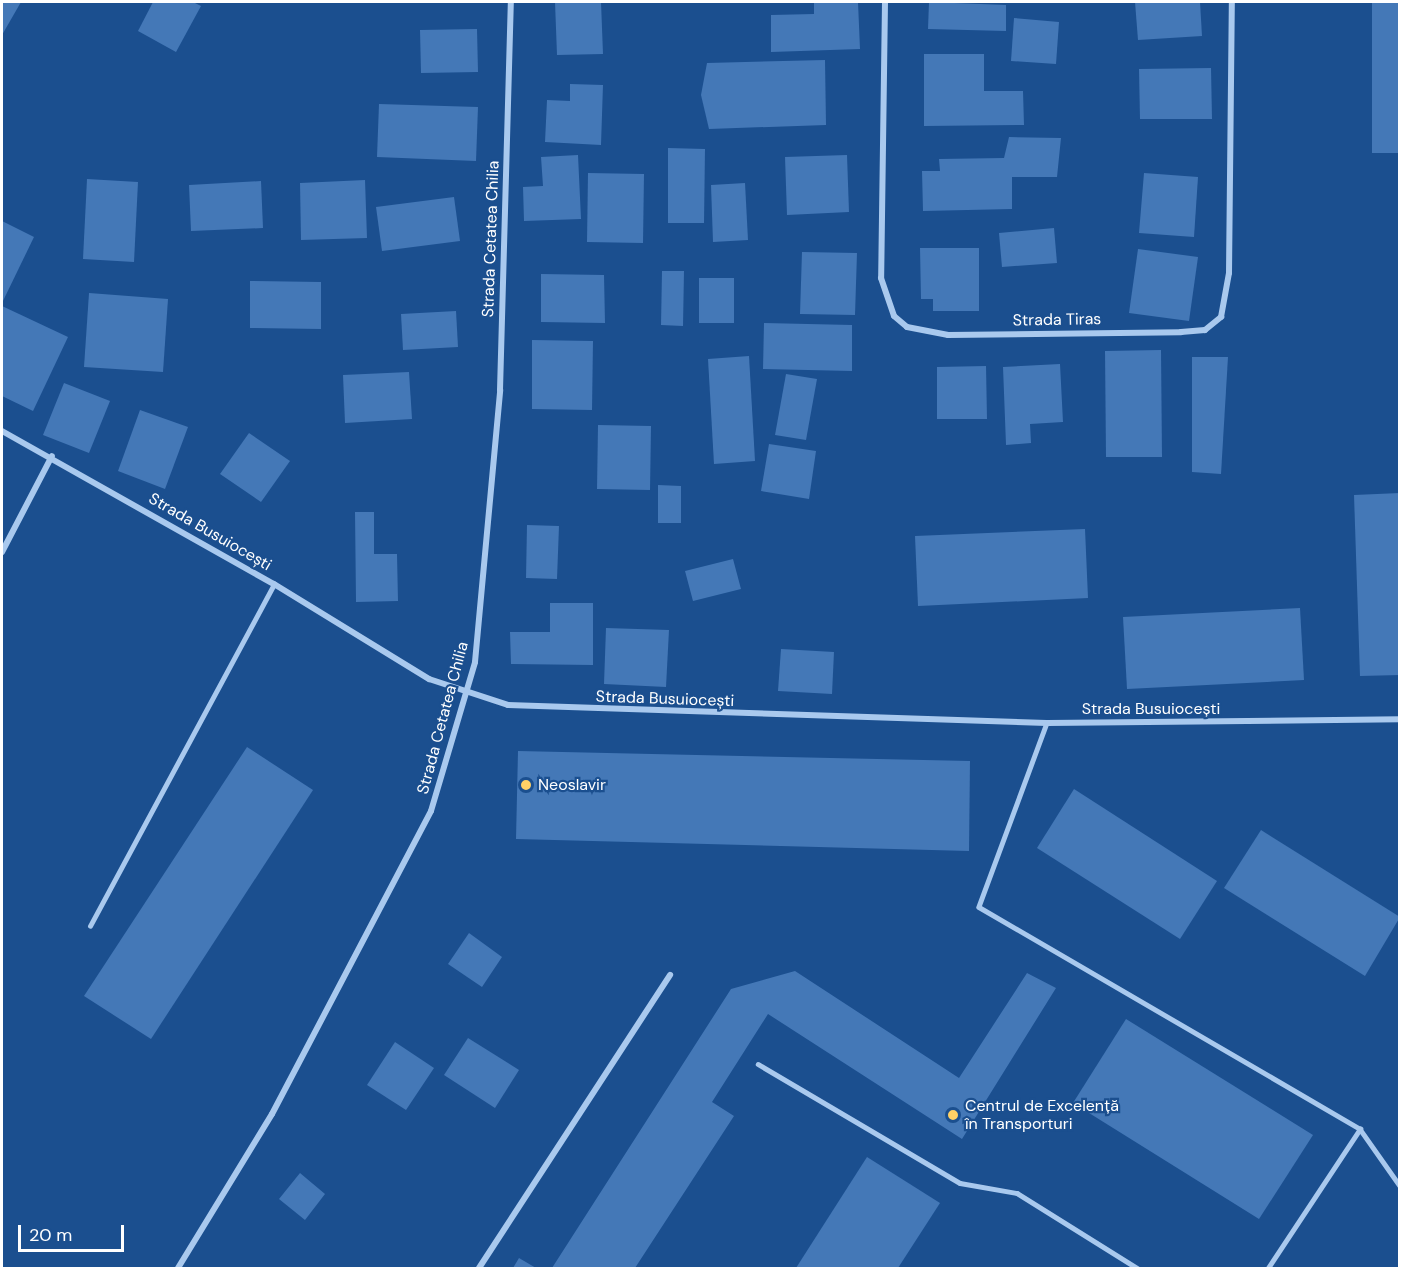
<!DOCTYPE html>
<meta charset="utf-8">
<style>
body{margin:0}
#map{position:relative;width:1401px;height:1270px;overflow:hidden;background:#1b4f8f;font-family:"DM Sans",sans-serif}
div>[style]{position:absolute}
.building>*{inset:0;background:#4478b7}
.lane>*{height:4.5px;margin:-2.25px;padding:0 2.25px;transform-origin:2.25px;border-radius:2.25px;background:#a9c9ee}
.street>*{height:6px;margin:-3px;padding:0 3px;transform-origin:3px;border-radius:3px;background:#a9c9ee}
.dots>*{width:16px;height:16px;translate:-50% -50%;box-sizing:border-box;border:3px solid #1b4f8f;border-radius:50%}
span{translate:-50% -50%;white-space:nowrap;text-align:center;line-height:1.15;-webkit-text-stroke:4.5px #1b4f8f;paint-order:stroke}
.street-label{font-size:16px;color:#fff}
.poi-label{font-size:16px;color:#fff}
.left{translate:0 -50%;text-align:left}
.frame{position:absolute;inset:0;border:3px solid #fff;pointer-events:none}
.scale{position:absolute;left:18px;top:1225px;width:106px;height:27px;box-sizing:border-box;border:3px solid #fff;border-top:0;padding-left:8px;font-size:18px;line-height:21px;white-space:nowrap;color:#fff;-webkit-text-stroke:4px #1b4f8f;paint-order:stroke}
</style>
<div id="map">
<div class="building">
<i style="clip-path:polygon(2px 2px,21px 2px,2px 35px)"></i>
<i style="clip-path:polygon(153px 2px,193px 2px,201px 6px,176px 52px,138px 31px)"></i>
<i style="clip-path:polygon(555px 2px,601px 2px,603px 54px,557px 55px)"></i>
<i style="clip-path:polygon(814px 2px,858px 2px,860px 49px,771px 52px,771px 15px,814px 14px)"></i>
<i style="clip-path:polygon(929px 2px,1006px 5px,1006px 31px,928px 29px)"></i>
<i style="clip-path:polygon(1135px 2px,1200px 2px,1202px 36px,1138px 40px)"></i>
<i style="clip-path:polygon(1372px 2px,1400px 2px,1400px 153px,1372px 153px)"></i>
<i style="clip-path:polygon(1014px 18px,1059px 22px,1056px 64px,1011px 61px)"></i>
<i style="clip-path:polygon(477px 29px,478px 72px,421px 73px,420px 30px)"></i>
<i style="clip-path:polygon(924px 54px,984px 54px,984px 91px,1023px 91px,1024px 125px,924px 126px)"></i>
<i style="clip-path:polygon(825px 60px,826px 125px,709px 129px,701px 95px,707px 63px)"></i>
<i style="clip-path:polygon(1211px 68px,1212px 119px,1140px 119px,1139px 69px)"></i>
<i style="clip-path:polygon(570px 84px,603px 85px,601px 145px,545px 142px,547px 100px,570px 101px)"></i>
<i style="clip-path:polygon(379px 104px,478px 107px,476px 161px,377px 157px)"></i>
<i style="clip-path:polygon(1009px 137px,1061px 138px,1057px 177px,1012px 177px,1012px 209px,923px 211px,922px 171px,940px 171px,939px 159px,1004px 158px)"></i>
<i style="clip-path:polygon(668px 148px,705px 149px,704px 223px,668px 223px)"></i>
<i style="clip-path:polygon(578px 155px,581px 219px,524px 221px,523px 187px,543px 186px,541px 157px)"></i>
<i style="clip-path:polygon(847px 155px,849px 212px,787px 215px,785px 157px)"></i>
<i style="clip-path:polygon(588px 173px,644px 174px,643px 243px,587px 242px)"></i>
<i style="clip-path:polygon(1144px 173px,1198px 177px,1194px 237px,1139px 233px)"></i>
<i style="clip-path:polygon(87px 179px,138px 182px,134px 262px,83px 259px)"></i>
<i style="clip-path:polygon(365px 180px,367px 238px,301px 240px,300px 183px)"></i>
<i style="clip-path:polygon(261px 181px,263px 228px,191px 231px,189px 185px)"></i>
<i style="clip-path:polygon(745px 183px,748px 240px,713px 242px,711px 185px)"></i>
<i style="clip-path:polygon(454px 197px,460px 241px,382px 251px,376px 207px)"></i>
<i style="clip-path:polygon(2px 221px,34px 237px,2px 303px)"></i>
<i style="clip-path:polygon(1054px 228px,1057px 263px,1002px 267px,999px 233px)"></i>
<i style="clip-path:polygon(920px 248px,979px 248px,979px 311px,933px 311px,933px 299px,921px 299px)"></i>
<i style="clip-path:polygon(1138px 249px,1198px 257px,1189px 321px,1129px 313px)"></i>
<i style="clip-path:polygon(802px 252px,857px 253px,855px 315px,800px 314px)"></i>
<i style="clip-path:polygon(662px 271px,684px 271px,683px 326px,661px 325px)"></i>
<i style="clip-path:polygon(541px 274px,604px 275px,605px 323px,541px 322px)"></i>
<i style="clip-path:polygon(699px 278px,734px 278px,734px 323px,699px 323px)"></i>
<i style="clip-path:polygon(250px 281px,321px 282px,321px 329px,250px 328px)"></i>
<i style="clip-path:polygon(89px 293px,168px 299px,163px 372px,84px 367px)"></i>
<i style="clip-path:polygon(2px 306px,68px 337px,33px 411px,2px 396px)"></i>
<i style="clip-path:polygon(456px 311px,458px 347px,403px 350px,401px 314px)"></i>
<i style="clip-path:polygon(764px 323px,852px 325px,852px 371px,763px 369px)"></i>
<i style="clip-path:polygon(532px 340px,593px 341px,592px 410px,532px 409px)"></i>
<i style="clip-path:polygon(1161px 350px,1162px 457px,1106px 457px,1105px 351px)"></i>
<i style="clip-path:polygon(749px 356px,755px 461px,714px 464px,708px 359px)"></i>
<i style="clip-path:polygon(1192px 357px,1228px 357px,1221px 474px,1192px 472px)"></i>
<i style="clip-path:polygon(1060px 364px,1063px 422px,1030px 424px,1031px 443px,1006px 445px,1003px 367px)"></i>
<i style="clip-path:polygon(986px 366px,987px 419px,937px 419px,937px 367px)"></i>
<i style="clip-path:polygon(409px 372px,412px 419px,345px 423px,343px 375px)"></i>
<i style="clip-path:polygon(786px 374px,817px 379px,806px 440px,775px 435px)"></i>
<i style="clip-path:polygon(64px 383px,110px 401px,89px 453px,43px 435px)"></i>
<i style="clip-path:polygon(140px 410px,188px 427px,165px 489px,118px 471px)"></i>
<i style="clip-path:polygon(598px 425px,651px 426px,650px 490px,597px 489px)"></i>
<i style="clip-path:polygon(249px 433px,290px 461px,261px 502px,220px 474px)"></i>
<i style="clip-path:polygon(769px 444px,816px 451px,809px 499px,761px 491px)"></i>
<i style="clip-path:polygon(658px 485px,681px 486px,681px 523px,658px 523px)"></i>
<i style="clip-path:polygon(1400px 493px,1400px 675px,1360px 676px,1354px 495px)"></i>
<i style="clip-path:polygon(355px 512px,374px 512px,374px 554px,397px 554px,398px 601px,356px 602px)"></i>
<i style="clip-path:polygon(527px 525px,559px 526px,557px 579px,526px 578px)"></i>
<i style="clip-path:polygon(1085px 529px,1088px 598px,918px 606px,915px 536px)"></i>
<i style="clip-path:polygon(733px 559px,741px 589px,693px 601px,685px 571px)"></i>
<i style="clip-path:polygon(550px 603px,593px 603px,593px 665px,511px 664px,510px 632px,550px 632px)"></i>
<i style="clip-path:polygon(1300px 608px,1304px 680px,1127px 689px,1123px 617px)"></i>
<i style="clip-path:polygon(606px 628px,669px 630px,666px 687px,604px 684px)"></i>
<i style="clip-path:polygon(781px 649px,834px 652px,832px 694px,778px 691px)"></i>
<i style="clip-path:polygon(247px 747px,313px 790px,151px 1039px,84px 996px)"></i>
<i style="clip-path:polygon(518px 751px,970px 761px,969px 851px,516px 839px)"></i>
<i style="clip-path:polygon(1074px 789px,1217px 881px,1180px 939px,1037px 848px)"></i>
<i style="clip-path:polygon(1261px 830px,1400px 917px,1365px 976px,1224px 888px)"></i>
<i style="clip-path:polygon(469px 933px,502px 957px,482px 987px,448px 964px)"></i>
<i style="clip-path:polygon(795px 971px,959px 1078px,1027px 973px,1056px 988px,962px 1139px,768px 1014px,712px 1102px,734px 1116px,635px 1268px,552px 1268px,731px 989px)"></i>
<i style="clip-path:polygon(1126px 1019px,1313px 1135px,1259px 1219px,1073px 1103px)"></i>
<i style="clip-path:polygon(468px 1038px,519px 1070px,495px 1108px,444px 1075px)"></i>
<i style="clip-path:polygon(395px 1042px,434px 1068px,406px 1110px,367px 1085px)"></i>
<i style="clip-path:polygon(867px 1157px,940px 1203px,898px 1268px,796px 1268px)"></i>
<i style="clip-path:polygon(300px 1173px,325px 1194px,305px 1220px,279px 1199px)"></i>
<i style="clip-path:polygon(519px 1258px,536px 1268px,513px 1268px)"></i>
</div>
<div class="lane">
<i style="left:1047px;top:723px;width:196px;rotate:110.3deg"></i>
<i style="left:979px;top:907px;width:441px;rotate:30.2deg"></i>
<i style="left:1360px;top:1129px;width:70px;rotate:54.9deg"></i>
<i style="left:90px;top:926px;width:388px;rotate:-61.7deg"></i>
<i style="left:758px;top:1064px;width:234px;rotate:30.5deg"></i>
<i style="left:960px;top:1183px;width:58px;rotate:10deg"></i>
<i style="left:1017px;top:1193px;width:142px;rotate:32deg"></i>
<i style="left:1268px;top:1268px;width:167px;rotate:-56.5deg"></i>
</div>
<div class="street">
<i style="left:885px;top:2px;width:276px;rotate:90.8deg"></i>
<i style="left:881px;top:278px;width:40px;rotate:71.1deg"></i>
<i style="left:894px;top:316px;width:17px;rotate:40deg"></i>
<i style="left:907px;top:327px;width:42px;rotate:11deg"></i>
<i style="left:948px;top:335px;width:233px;rotate:-0.7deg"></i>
<i style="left:1181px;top:332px;width:24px;rotate:-5deg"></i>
<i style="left:1205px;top:330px;width:21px;rotate:-39deg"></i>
<i style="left:1221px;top:317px;width:45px;rotate:-79.7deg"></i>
<i style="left:1229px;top:273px;width:271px;rotate:-89.4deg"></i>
<i style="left:2px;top:431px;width:312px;rotate:29.4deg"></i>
<i style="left:274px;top:584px;width:182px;rotate:31.5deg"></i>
<i style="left:429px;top:679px;width:83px;rotate:18.2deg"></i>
<i style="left:508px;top:705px;width:539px;rotate:1.91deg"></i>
<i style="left:1047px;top:723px;width:353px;rotate:-0.6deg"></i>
<i style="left:2px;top:552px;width:108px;rotate:-62.5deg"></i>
<i style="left:178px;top:1268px;width:180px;rotate:-58.6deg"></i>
<i style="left:272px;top:1114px;width:342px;rotate:-62.3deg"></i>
<i style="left:431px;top:811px;width:155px;rotate:-73.5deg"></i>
<i style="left:475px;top:662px;width:273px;rotate:-84.7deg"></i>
<i style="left:500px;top:390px;width:388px;rotate:-88.4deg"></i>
<i style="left:479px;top:1268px;width:350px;rotate:-56.9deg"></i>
</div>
<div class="dots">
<i style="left:526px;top:785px;background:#ffd166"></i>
<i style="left:953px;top:1115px;background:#ffd166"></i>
</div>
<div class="street-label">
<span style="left:491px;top:239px;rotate:-88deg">Strada Cetatea Chilia</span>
<span style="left:1057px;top:320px;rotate:-1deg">Strada Tiras</span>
<span style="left:210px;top:532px;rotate:30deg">Strada Busuiocești</span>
<span style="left:665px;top:699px;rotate:2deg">Strada Busuiocești</span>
<span style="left:1151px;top:709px">Strada Busuiocești</span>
<span style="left:443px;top:718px;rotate:-75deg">Strada Cetatea Chilia</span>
</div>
<div class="poi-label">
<span class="left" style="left:538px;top:785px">Neoslavir</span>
<span class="left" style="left:965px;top:1115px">Centrul de Excelență<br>în Transporturi</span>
</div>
<div class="frame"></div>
<div class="scale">20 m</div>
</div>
